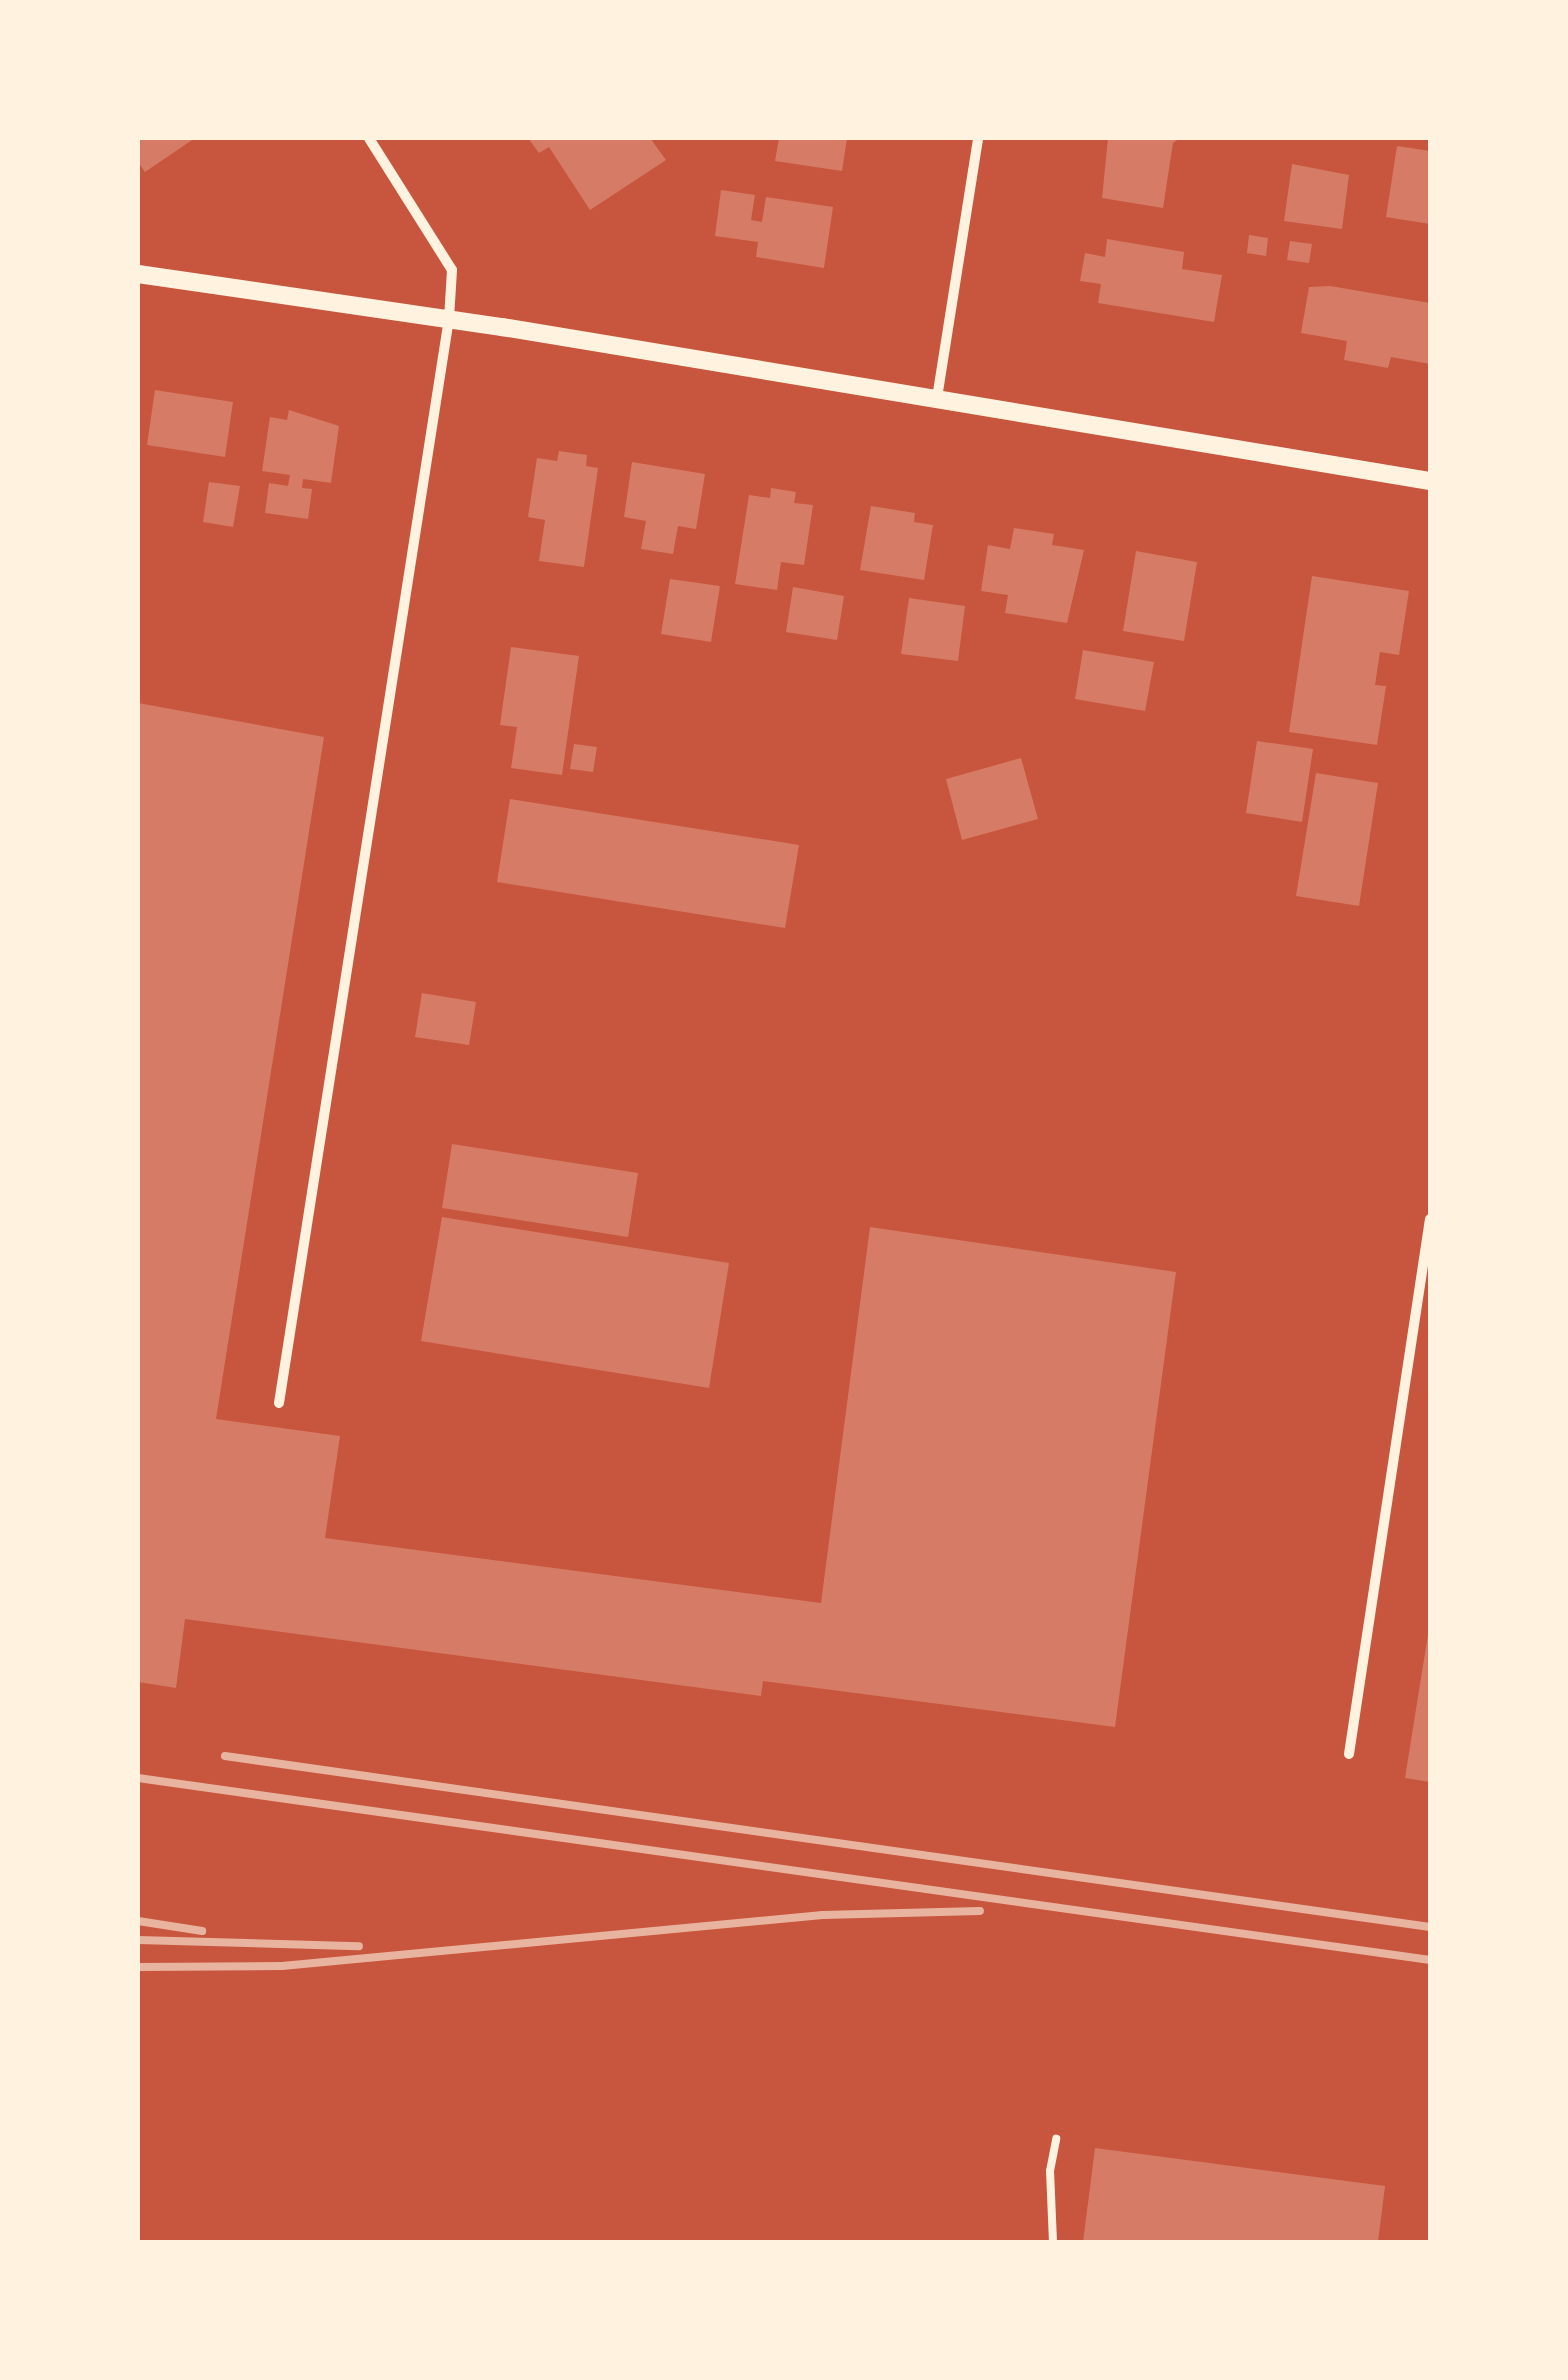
<!DOCTYPE html>
<style>
body{margin:0}
#map{position:relative;width:1568px;height:2380px;overflow:hidden;background:#c8553d;font-family:Manrope,sans-serif}
div>[style]{position:absolute}
.building>*{inset:0;background:#d67c66}
.service>*{height:8px;margin:-4px;padding:0 4px;transform-origin:4px;border-radius:4px;background:#fff3e0}
.minor>*{height:10px;margin:-5px;padding:0 5px;transform-origin:5px;border-radius:5px;background:#fff3e0}
.tertiary>*{height:18px;margin:-9px;padding:0 9px;transform-origin:9px;border-radius:9px;background:#fff3e0}
.rail>*{height:8px;margin:-4px;padding:0 4px;transform-origin:4px;border-radius:4px;background:#e9b49f}
span{translate:-50% -50%;white-space:nowrap;text-align:center;line-height:1.15;-webkit-text-stroke:9px #fff3e0;paint-order:stroke}
.frame{position:absolute;inset:0;border:140px solid #fff3e0;pointer-events:none}
</style>
<div id="map">
<div class="building">
<i style="clip-path:polygon(138px 138px,195px 138px,145px 172px,138px 162px)"></i>
<i style="clip-path:polygon(528px 138px,650px 138px,666px 160px,590px 210px,549px 147px,539px 153px)"></i>
<i style="clip-path:polygon(779px 138px,847px 138px,842px 171px,775px 161px)"></i>
<i style="clip-path:polygon(1108px 138px,1180px 138px,1173px 143px,1163px 208px,1102px 198px)"></i>
<i style="clip-path:polygon(1397px 146px,1430px 151px,1430px 224px,1386px 217px)"></i>
<i style="clip-path:polygon(1292px 164px,1349px 175px,1342px 229px,1284px 221px)"></i>
<i style="clip-path:polygon(721px 190px,755px 195px,751px 220px,762px 222px,766px 197px,833px 207px,824px 268px,756px 257px,758px 242px,715px 236px)"></i>
<i style="clip-path:polygon(1249px 235px,1268px 238px,1266px 256px,1247px 253px)"></i>
<i style="clip-path:polygon(1107px 239px,1184px 252px,1182px 269px,1222px 275px,1214px 322px,1098px 303px,1101px 284px,1080px 281px,1085px 253px,1105px 257px)"></i>
<i style="clip-path:polygon(1290px 241px,1312px 244px,1309px 263px,1287px 260px)"></i>
<i style="clip-path:polygon(1330px 286px,1430px 303px,1430px 364px,1391px 357px,1388px 368px,1344px 360px,1347px 341px,1301px 333px,1309px 287px)"></i>
<i style="clip-path:polygon(155px 390px,233px 402px,225px 457px,147px 445px)"></i>
<i style="clip-path:polygon(289px 410px,339px 426px,331px 483px,303px 479px,302px 488px,312px 489px,308px 519px,265px 513px,269px 483px,288px 486px,290px 475px,262px 471px,270px 417px,287px 420px)"></i>
<i style="clip-path:polygon(559px 451px,587px 455px,586px 466px,598px 468px,584px 567px,539px 561px,545px 520px,528px 517px,537px 458px,557px 461px)"></i>
<i style="clip-path:polygon(632px 462px,705px 474px,696px 529px,678px 526px,673px 554px,641px 549px,646px 521px,624px 517px)"></i>
<i style="clip-path:polygon(209px 482px,240px 486px,233px 527px,203px 522px)"></i>
<i style="clip-path:polygon(771px 488px,796px 492px,794px 503px,813px 505px,804px 565px,781px 562px,777px 590px,735px 584px,749px 495px,770px 498px)"></i>
<i style="clip-path:polygon(871px 506px,915px 513px,914px 522px,933px 525px,924px 580px,860px 570px)"></i>
<i style="clip-path:polygon(1014px 528px,1054px 534px,1052px 545px,1084px 550px,1067px 623px,1005px 613px,1008px 595px,981px 591px,988px 545px,1010px 549px)"></i>
<i style="clip-path:polygon(1136px 551px,1197px 562px,1184px 641px,1123px 631px)"></i>
<i style="clip-path:polygon(1312px 576px,1409px 591px,1399px 655px,1380px 652px,1375px 685px,1386px 686px,1377px 745px,1289px 732px)"></i>
<i style="clip-path:polygon(670px 579px,720px 586px,711px 642px,661px 634px)"></i>
<i style="clip-path:polygon(793px 587px,844px 596px,837px 640px,786px 632px)"></i>
<i style="clip-path:polygon(909px 598px,965px 606px,958px 661px,901px 654px)"></i>
<i style="clip-path:polygon(511px 647px,579px 656px,562px 775px,511px 768px,517px 727px,500px 725px)"></i>
<i style="clip-path:polygon(1083px 650px,1154px 662px,1145px 711px,1075px 699px)"></i>
<i style="clip-path:polygon(138px 703px,324px 737px,216px 1419px,340px 1436px,325px 1538px,821px 1603px,870px 1227px,1176px 1272px,1115px 1727px,763px 1681px,761px 1696px,185px 1619px,176px 1688px,138px 1682px)"></i>
<i style="clip-path:polygon(1257px 741px,1313px 749px,1302px 822px,1246px 813px)"></i>
<i style="clip-path:polygon(574px 744px,597px 747px,593px 772px,570px 769px)"></i>
<i style="clip-path:polygon(1021px 758px,1038px 819px,962px 840px,946px 779px)"></i>
<i style="clip-path:polygon(1316px 773px,1378px 783px,1359px 906px,1296px 896px)"></i>
<i style="clip-path:polygon(510px 799px,799px 845px,785px 928px,497px 882px)"></i>
<i style="clip-path:polygon(422px 993px,476px 1002px,469px 1045px,415px 1037px)"></i>
<i style="clip-path:polygon(452px 1144px,638px 1173px,628px 1237px,442px 1208px)"></i>
<i style="clip-path:polygon(442px 1217px,729px 1263px,709px 1388px,421px 1341px)"></i>
<i style="clip-path:polygon(1430px 1622px,1430px 1782px,1405px 1778px)"></i>
<i style="clip-path:polygon(1095px 2148px,1385px 2186px,1378px 2242px,1083px 2242px)"></i>
</div>
<div class="service">
<i style="left:1053px;top:2242px;width:71px;rotate:-92.4deg"></i>
<i style="left:1050px;top:2171px;width:33px;rotate:-79deg"></i>
</div>
<div class="minor">
<i style="left:937px;top:398px;width:263px;rotate:-81deg"></i>
<i style="left:279px;top:1403px;width:1097px;rotate:-81.09deg"></i>
<i style="left:449px;top:319px;width:49px;rotate:-86.5deg"></i>
<i style="left:452px;top:270px;width:156px;rotate:-122.2deg"></i>
<i style="left:1349px;top:1754px;width:541px;rotate:-81.39deg"></i>
</div>
<div class="tertiary">
<i style="left:138px;top:274px;width:368px;rotate:8.3deg"></i>
<i style="left:502px;top:327px;width:941px;rotate:9.42deg"></i>
</div>
<div class="rail">
<i style="left:225px;top:1756px;width:1217px;rotate:8.08deg"></i>
<i style="left:138px;top:1778px;width:1305px;rotate:8.02deg"></i>
<i style="left:138px;top:1921px;width:65px;rotate:8.9deg"></i>
<i style="left:138px;top:1940px;width:221px;rotate:1.6deg"></i>
<i style="left:138px;top:1967px;width:144px;rotate:-0.4deg"></i>
<i style="left:282px;top:1966px;width:543px;rotate:-5.39deg"></i>
<i style="left:823px;top:1915px;width:157px;rotate:-1.5deg"></i>
</div>
<div class="frame"></div>
</div>
